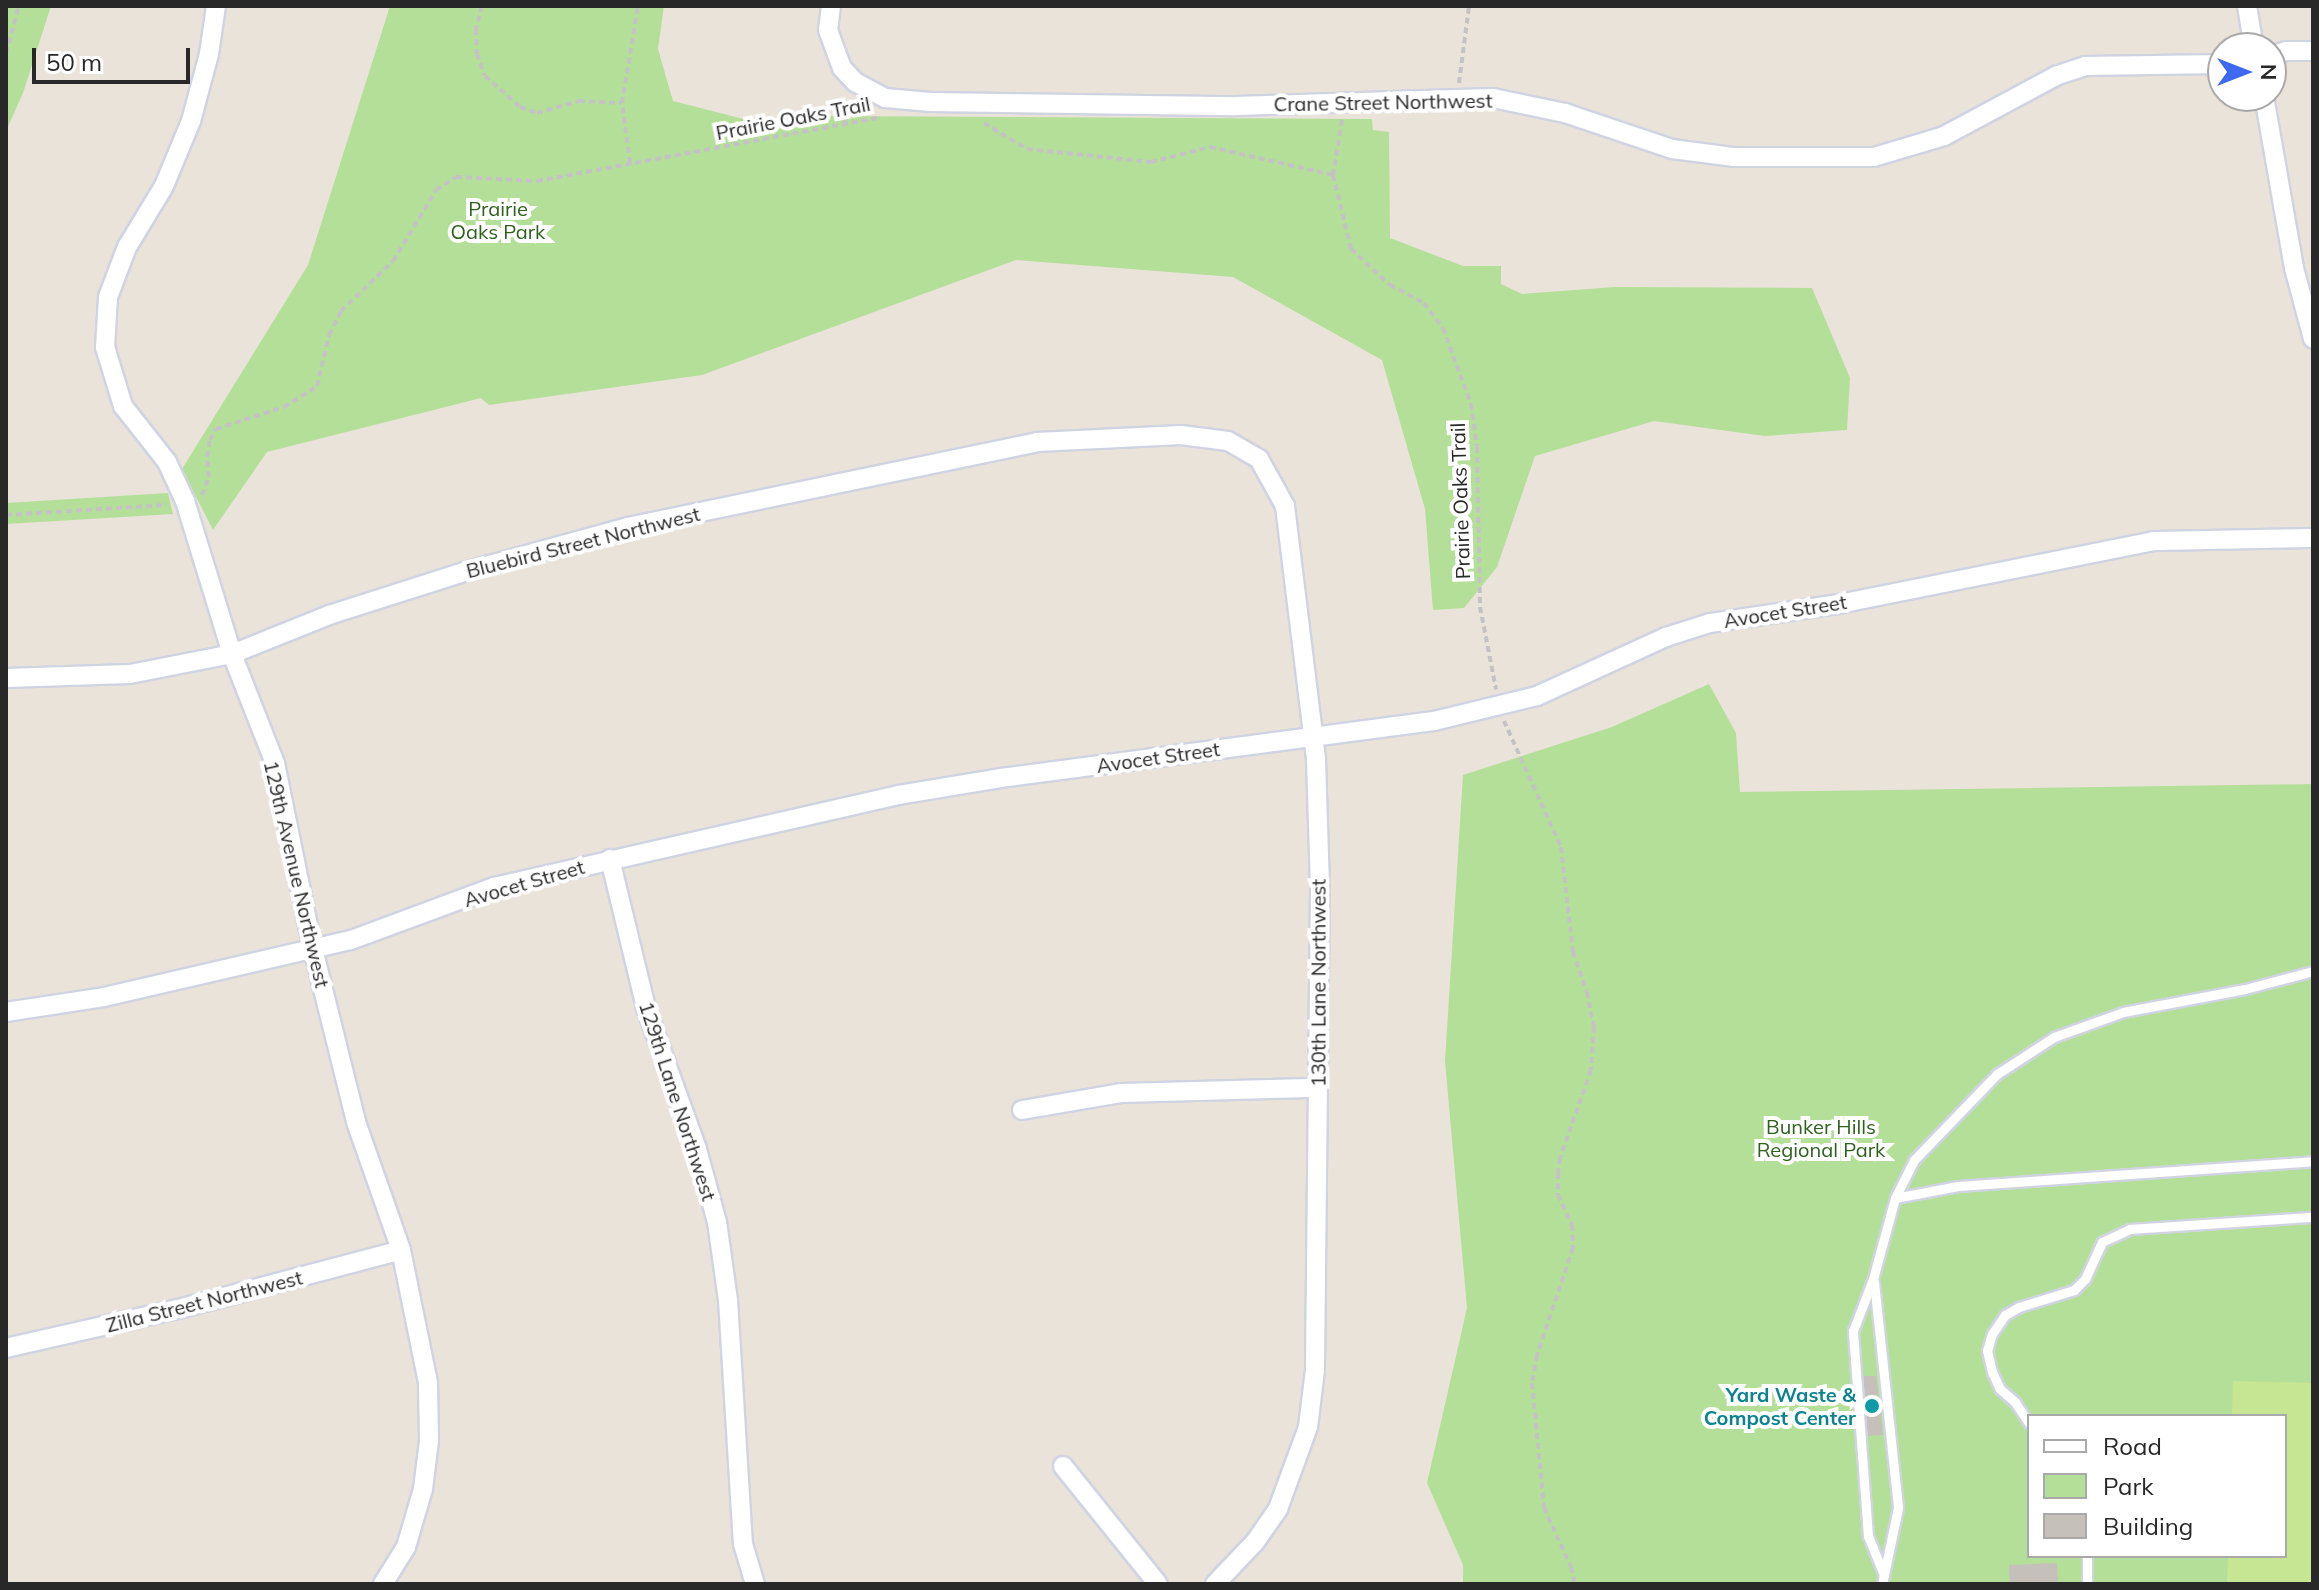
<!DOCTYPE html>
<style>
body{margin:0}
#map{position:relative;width:2319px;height:1590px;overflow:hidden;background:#eae3da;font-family:Mulish,sans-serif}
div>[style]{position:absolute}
.green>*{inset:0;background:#b4df98}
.pitch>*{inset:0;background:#c7e694}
.building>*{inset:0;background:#c5c0ba}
.path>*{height:4px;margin-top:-2px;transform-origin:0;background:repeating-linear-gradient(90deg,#c3c3c3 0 6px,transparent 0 10px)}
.roads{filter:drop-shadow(2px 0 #d0d4e1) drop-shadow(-2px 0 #d0d4e1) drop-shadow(0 2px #d0d4e1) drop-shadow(0 -2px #d0d4e1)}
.service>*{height:9px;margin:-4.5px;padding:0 4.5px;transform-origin:4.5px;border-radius:4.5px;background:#fff}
.minor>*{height:18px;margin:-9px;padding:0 9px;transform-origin:9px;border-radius:9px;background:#fff}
.dots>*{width:22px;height:22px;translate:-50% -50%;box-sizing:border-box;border:4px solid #fff;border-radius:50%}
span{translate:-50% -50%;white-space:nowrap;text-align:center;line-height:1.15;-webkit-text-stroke:8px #fff;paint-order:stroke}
.street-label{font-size:20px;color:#282828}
.park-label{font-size:20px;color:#2e611c}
.culture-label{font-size:20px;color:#0d838f;font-weight:700}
.right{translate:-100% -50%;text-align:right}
.frame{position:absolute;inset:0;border:8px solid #282828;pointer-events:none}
.legend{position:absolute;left:2027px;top:1414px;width:260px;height:144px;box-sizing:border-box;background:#fff;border:2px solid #a9a9a9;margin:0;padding:10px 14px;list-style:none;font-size:24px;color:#282828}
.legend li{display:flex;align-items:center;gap:16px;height:40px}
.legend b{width:40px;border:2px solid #a9a9a9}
.north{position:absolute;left:2207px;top:32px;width:80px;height:80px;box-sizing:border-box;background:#fff;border:2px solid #a9a9a9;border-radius:50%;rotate:90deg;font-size:22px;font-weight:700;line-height:32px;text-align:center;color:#282828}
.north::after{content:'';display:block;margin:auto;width:28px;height:36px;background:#4069f1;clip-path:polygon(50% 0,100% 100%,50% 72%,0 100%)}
.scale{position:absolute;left:32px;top:48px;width:158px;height:36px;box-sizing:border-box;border:4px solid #282828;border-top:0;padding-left:10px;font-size:24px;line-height:28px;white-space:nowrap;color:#282828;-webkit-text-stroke:6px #fff;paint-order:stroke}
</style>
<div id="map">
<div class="green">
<i style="clip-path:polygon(6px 6px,51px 6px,23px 93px,6px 131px)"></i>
<i style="clip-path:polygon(390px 6px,664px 6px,658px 49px,673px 101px,767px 125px,832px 116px,1372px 119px,1373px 130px,1389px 132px,1390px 238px,1463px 266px,1501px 266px,1501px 284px,1522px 294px,1615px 287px,1812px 288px,1850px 378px,1847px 430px,1765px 436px,1654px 421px,1535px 456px,1497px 567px,1464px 608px,1433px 610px,1425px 509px,1382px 360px,1233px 277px,1016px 260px,702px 375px,489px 405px,481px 398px,267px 452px,213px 530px,182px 469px,308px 265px)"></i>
<i style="clip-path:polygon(168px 493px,173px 514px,6px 524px,6px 503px)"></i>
<i style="clip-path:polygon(evenodd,1709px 684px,1736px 733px,1740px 792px,2313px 784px,2313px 1584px,1463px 1584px,1463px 1565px,1427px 1483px,1467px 1308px,1445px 1061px,1463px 775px,1612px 727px,1709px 684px,2029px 1416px,2285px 1416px,2285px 1556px,2029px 1556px,2029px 1416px)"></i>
</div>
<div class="pitch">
<i style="clip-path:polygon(2233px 1381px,2313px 1383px,2313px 1584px,2227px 1584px,2228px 1556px,2285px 1556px,2285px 1416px,2232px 1416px)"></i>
</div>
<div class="building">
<i style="clip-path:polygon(1860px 1376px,1876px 1376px,1883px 1435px,1868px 1436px)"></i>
<i style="clip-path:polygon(2057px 1563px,2058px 1584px,2010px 1584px,2009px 1565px)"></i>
</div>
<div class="path">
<i style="left:482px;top:6px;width:24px;rotate:105deg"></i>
<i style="left:476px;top:29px;width:25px;rotate:88deg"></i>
<i style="left:477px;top:54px;width:23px;rotate:70deg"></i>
<i style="left:485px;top:76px;width:47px;rotate:41.5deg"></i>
<i style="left:520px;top:107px;width:18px;rotate:19deg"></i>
<i style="left:537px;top:113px;width:44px;rotate:-15.9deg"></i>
<i style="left:579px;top:101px;width:43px;rotate:2.7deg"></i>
<i style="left:6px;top:53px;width:49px;rotate:-74.5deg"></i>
<i style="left:1459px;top:83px;width:78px;rotate:-82.6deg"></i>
<i style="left:1342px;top:120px;width:56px;rotate:99.3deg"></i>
<i style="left:1333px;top:175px;width:76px;rotate:76.3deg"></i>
<i style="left:1351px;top:249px;width:53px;rotate:42.7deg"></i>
<i style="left:1390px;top:285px;width:38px;rotate:28deg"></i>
<i style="left:1424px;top:303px;width:31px;rotate:53deg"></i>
<i style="left:1443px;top:328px;width:81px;rotate:69.8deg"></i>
<i style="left:1471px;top:404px;width:43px;rotate:82.1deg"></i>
<i style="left:1477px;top:447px;width:160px;rotate:88.9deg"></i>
<i style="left:1480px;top:607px;width:84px;rotate:79deg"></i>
<i style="left:845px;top:122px;width:21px;rotate:-73deg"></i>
<i style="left:984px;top:123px;width:50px;rotate:31.2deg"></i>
<i style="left:1027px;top:149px;width:125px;rotate:6deg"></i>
<i style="left:1151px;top:162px;width:61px;rotate:-14.3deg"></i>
<i style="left:1210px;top:147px;width:126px;rotate:12.8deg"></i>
<i style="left:630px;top:163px;width:61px;rotate:-97.6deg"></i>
<i style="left:622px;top:103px;width:98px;rotate:-80.6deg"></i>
<i style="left:202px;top:495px;width:19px;rotate:-69deg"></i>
<i style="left:209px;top:477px;width:20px;rotate:-96deg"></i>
<i style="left:207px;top:457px;width:17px;rotate:-80deg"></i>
<i style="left:210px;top:440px;width:13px;rotate:-61deg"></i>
<i style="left:216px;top:429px;width:71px;rotate:-17.9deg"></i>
<i style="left:284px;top:407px;width:39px;rotate:-32deg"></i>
<i style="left:317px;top:386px;width:52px;rotate:-76.8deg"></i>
<i style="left:329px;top:335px;width:27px;rotate:-63deg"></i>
<i style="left:341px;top:311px;width:72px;rotate:-43.9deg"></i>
<i style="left:393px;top:261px;width:83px;rotate:-58.8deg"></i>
<i style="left:436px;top:190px;width:24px;rotate:-33deg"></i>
<i style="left:456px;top:177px;width:81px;rotate:2.8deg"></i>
<i style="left:537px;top:181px;width:350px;rotate:-10.5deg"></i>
<i style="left:6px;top:515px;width:161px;rotate:-3.6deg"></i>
<i style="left:1504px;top:721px;width:138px;rotate:65.7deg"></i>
<i style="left:1561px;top:847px;width:106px;rotate:83.5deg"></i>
<i style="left:1573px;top:952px;width:42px;rotate:70.7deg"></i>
<i style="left:1587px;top:992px;width:36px;rotate:79deg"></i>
<i style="left:1594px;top:1027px;width:43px;rotate:94deg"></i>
<i style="left:1591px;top:1070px;width:93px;rotate:109.4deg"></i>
<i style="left:1560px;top:1158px;width:15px;rotate:98deg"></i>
<i style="left:1558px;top:1173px;width:22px;rotate:90deg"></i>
<i style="left:1558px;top:1195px;width:33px;rotate:65deg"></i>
<i style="left:1572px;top:1225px;width:23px;rotate:88deg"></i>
<i style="left:1573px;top:1248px;width:113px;rotate:108.6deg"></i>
<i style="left:1537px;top:1355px;width:28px;rotate:100deg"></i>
<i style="left:1532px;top:1383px;width:126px;rotate:84.5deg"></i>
<i style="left:1544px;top:1508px;width:65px;rotate:65.4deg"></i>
<i style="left:1571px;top:1567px;width:17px;rotate:77deg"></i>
</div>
<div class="roads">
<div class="service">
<i style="left:1895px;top:1198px;width:64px;rotate:-10.8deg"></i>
<i style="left:1958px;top:1186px;width:356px;rotate:-4deg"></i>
<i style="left:1874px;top:1282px;width:227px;rotate:83.9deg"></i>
<i style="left:1898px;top:1508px;width:78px;rotate:101.9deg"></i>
<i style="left:2029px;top:1423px;width:25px;rotate:-124deg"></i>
<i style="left:2015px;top:1402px;width:20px;rotate:-139deg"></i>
<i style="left:2000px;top:1389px;width:19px;rotate:-115deg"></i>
<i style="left:1992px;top:1372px;width:22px;rotate:-103deg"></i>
<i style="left:1987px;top:1351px;width:18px;rotate:-74deg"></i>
<i style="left:1992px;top:1334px;width:23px;rotate:-56deg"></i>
<i style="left:2005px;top:1315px;width:16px;rotate:-30deg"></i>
<i style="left:2019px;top:1307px;width:58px;rotate:-17.2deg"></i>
<i style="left:2074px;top:1290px;width:16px;rotate:-45deg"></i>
<i style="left:2085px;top:1279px;width:41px;rotate:-65.3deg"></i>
<i style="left:2102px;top:1242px;width:31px;rotate:-25deg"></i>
<i style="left:2130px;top:1229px;width:183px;rotate:-3.8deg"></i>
<i style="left:2087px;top:1556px;width:28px;rotate:90deg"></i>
<i style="left:1884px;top:1575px;width:42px;rotate:-112.3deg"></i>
<i style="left:1868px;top:1536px;width:206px;rotate:-94.2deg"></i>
<i style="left:1853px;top:1331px;width:56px;rotate:-69deg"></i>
<i style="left:1873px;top:1279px;width:84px;rotate:-74.8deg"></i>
<i style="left:1895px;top:1198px;width:42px;rotate:-63.4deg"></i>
<i style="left:1914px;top:1160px;width:120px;rotate:-46deg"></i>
<i style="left:1997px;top:1074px;width:68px;rotate:-33deg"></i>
<i style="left:2054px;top:1037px;width:73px;rotate:-19.9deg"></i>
<i style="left:2123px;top:1012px;width:124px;rotate:-10.7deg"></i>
<i style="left:2245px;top:989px;width:70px;rotate:-14.8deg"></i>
</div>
<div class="minor">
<i style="left:216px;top:6px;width:49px;rotate:98.3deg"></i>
<i style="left:209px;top:54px;width:69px;rotate:105deg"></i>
<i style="left:191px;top:121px;width:70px;rotate:112.6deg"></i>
<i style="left:164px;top:186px;width:71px;rotate:121.2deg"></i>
<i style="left:127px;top:247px;width:53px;rotate:110.8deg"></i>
<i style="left:108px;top:297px;width:50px;rotate:93.4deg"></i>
<i style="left:105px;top:347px;width:62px;rotate:73deg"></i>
<i style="left:123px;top:406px;width:71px;rotate:51.8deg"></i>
<i style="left:167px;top:462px;width:43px;rotate:65.2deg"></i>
<i style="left:185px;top:501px;width:160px;rotate:72.9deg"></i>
<i style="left:232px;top:654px;width:117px;rotate:68.5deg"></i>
<i style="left:275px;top:763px;width:190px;rotate:78.5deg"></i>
<i style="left:313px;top:949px;width:178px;rotate:76deg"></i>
<i style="left:356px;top:1122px;width:136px;rotate:70.6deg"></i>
<i style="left:401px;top:1250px;width:136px;rotate:78.5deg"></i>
<i style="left:428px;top:1383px;width:58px;rotate:89deg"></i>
<i style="left:429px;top:1441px;width:48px;rotate:97.1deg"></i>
<i style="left:423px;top:1489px;width:60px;rotate:106.3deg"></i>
<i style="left:406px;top:1547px;width:44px;rotate:121.9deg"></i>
<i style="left:831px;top:6px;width:24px;rotate:97deg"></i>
<i style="left:828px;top:30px;width:40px;rotate:69.8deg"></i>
<i style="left:842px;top:68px;width:19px;rotate:47deg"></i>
<i style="left:855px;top:82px;width:34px;rotate:28deg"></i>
<i style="left:885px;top:98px;width:46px;rotate:5deg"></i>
<i style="left:931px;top:102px;width:305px;rotate:0.8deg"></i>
<i style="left:1236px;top:106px;width:257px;rotate:-1.8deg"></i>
<i style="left:1493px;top:98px;width:74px;rotate:11.8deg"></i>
<i style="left:1565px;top:113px;width:113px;rotate:18.6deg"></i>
<i style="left:1672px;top:149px;width:63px;rotate:7.4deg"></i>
<i style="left:1734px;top:157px;width:140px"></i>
<i style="left:1874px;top:157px;width:73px;rotate:-16.7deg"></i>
<i style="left:1944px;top:136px;width:129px;rotate:-28.2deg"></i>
<i style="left:2058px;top:75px;width:28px;rotate:-18deg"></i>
<i style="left:2085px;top:66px;width:138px;rotate:-0.8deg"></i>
<i style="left:2247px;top:6px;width:43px;rotate:80.5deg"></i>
<i style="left:2271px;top:56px;width:16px;rotate:-18deg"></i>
<i style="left:2286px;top:51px;width:27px"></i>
<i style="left:2264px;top:96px;width:175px;rotate:80.1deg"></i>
<i style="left:2294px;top:268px;width:73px;rotate:75deg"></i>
<i style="left:6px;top:678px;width:124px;rotate:-1.8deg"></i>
<i style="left:130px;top:674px;width:104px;rotate:-11.1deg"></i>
<i style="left:232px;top:654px;width:105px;rotate:-21.9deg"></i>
<i style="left:329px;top:615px;width:142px;rotate:-17.7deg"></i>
<i style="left:464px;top:572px;width:170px;rotate:-15.3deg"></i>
<i style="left:628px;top:527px;width:418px;rotate:-11.7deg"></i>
<i style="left:1037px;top:442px;width:144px;rotate:-2.8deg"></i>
<i style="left:1181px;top:435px;width:47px;rotate:7.3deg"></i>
<i style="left:1228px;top:441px;width:36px;rotate:30deg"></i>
<i style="left:1259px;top:459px;width:54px;rotate:61deg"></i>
<i style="left:1285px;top:506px;width:256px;rotate:83deg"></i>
<i style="left:1316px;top:760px;width:129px;rotate:88.2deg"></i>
<i style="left:1320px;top:889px;width:481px;rotate:90.6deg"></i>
<i style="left:1315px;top:1370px;width:57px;rotate:97deg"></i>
<i style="left:1308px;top:1427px;width:87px;rotate:110.1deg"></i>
<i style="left:1278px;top:1509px;width:40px;rotate:124.9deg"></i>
<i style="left:1255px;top:1542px;width:58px;rotate:133.6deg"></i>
<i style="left:610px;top:859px;width:153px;rotate:76.4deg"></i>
<i style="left:646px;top:1008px;width:150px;rotate:70.1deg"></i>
<i style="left:697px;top:1149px;width:76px;rotate:74.7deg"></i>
<i style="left:717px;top:1222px;width:79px;rotate:82deg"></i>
<i style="left:728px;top:1300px;width:244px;rotate:86.5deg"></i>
<i style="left:743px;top:1544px;width:42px;rotate:73.3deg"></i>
<i style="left:6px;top:1012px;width:99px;rotate:-8.7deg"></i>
<i style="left:104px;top:997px;width:253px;rotate:-13deg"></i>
<i style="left:351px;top:940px;width:153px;rotate:-20.3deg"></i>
<i style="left:494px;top:887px;width:415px;rotate:-12.8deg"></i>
<i style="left:899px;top:795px;width:103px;rotate:-9.5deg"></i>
<i style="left:1001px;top:778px;width:437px;rotate:-7.5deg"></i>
<i style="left:1434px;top:721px;width:106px;rotate:-13.6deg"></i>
<i style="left:1537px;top:696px;width:142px;rotate:-24.6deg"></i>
<i style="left:1666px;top:637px;width:46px;rotate:-17.7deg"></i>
<i style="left:1710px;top:623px;width:130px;rotate:-8.4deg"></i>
<i style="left:1839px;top:604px;width:320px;rotate:-11.3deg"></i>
<i style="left:2153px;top:541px;width:160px;rotate:-1.1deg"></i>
<i style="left:1022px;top:1110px;width:100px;rotate:-9.7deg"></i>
<i style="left:1121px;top:1093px;width:197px;rotate:-1.5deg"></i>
<i style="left:6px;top:1348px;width:185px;rotate:-12.8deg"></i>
<i style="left:186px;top:1307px;width:222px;rotate:-14.8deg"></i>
<i style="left:1063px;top:1466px;width:151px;rotate:51.2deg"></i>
</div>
</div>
<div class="dots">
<i style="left:1872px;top:1406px;background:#0f9aa8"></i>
</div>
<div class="street-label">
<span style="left:1383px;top:102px;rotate:-1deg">Crane Street Northwest</span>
<span style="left:793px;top:118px;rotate:-11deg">Prairie Oaks Trail</span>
<span style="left:1460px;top:501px;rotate:-92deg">Prairie Oaks Trail</span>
<span style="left:583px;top:542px;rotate:-14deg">Bluebird Street Northwest</span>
<span style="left:1785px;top:611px;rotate:-9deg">Avocet Street</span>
<span style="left:1158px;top:757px;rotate:-8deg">Avocet Street</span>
<span style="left:297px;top:874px;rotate:77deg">129th Avenue Northwest</span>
<span style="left:524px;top:883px;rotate:-16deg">Avocet Street</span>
<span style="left:1318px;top:983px;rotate:-90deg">130th Lane Northwest</span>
<span style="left:678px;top:1101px;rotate:72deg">129th Lane Northwest</span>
<span style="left:204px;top:1301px;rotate:-14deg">Zilla Street Northwest</span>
</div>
<div class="park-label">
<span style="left:498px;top:220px">Prairie<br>Oaks Park</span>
<span style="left:1821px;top:1138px">Bunker Hills<br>Regional Park</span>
</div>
<div class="culture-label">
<span class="right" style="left:1856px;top:1406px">Yard Waste &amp;<br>Compost Center</span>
</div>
<div class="frame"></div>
<ul class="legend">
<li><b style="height:10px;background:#fff"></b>Road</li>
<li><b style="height:22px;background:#b4df98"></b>Park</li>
<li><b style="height:22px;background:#c5c0ba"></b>Building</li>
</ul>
<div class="north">N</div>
<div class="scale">50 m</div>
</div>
